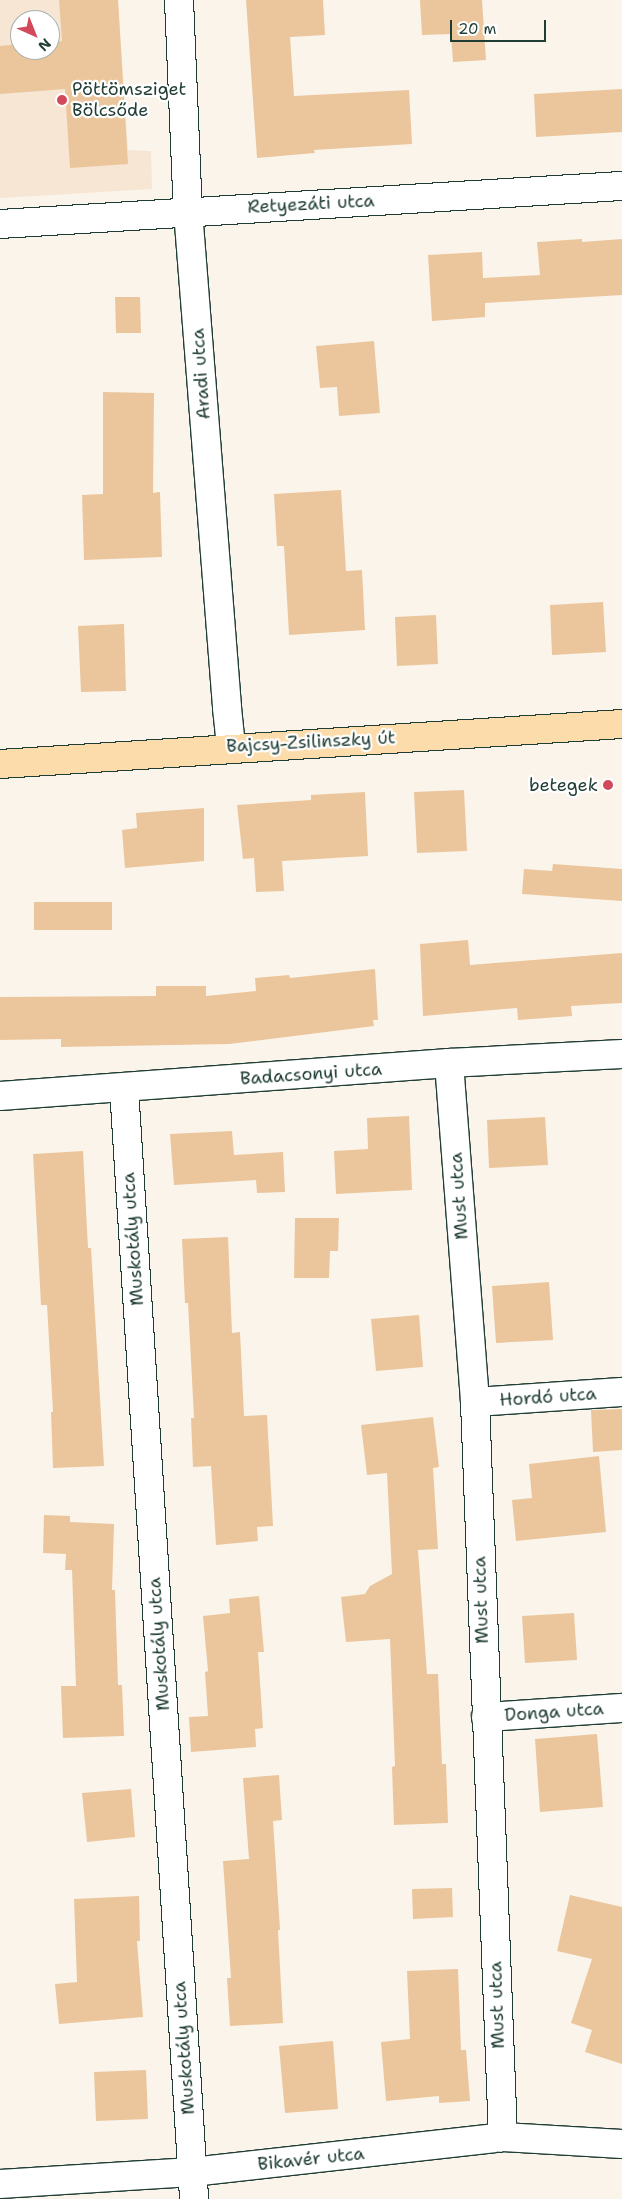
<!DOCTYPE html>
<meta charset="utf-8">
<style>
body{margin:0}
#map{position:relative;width:622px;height:2199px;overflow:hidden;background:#fbf4eb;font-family:"Shantell Sans",sans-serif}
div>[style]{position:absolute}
.built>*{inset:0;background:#f6e6d3}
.building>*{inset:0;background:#ebc69c}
.roads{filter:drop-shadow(1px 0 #1f3d34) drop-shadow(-1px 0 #1f3d34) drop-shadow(0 1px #1f3d34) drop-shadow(0 -1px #1f3d34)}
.minor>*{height:28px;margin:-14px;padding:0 14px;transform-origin:14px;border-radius:14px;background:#fff}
.major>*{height:28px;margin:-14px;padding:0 14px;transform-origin:14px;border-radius:14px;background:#fddcac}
.dots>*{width:14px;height:14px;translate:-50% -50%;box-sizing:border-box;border:2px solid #fff;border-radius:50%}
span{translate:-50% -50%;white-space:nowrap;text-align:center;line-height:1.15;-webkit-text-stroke:4.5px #fff;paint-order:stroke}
.poi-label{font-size:18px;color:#1f3d34}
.left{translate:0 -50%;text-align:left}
.right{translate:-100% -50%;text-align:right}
.street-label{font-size:18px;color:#1f3d34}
.north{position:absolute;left:10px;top:10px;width:50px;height:50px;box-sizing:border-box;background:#fff;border:1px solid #a5b1ae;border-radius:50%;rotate:136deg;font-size:14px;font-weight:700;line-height:20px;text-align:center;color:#1f3d34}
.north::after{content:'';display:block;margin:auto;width:18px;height:22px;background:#d1495b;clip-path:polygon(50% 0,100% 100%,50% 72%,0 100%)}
.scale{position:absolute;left:450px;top:20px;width:96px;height:22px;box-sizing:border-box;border:2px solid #1f3d34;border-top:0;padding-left:6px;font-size:15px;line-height:18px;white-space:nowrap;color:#1f3d34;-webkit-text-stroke:4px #fff;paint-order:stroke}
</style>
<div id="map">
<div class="built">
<i style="clip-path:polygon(evenodd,0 0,118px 0,128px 150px,151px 151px,152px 189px,0 198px,0 0,20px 20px,50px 20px,50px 50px,20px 50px,20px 20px)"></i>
</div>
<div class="building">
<i style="clip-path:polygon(59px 0,118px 0,128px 164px,70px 168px,65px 89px,0 94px,0 46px,20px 44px,20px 50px,50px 50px,50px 42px,62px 41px)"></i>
<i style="clip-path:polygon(246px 0,323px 0,325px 35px,290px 37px,294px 96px,409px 90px,412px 144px,314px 150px,315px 153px,257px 158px)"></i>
<i style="clip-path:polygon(420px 0,482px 0,486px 60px,453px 62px,451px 34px,422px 35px)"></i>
<i style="clip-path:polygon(622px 89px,622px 132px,536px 137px,534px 94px)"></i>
<i style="clip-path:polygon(582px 239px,582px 242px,622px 239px,622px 295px,485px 303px,485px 317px,432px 321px,428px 255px,482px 252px,483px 278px,540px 275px,537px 242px)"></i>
<i style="clip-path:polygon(115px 297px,140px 297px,141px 333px,116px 333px)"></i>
<i style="clip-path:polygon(374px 341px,380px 413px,339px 416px,337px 387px,320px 388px,316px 346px)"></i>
<i style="clip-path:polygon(103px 392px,154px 393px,153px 493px,160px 492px,162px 557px,84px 560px,82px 495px,103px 494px)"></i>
<i style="clip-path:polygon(341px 490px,346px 571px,362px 570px,365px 630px,289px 635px,284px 546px,277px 546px,274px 494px)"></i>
<i style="clip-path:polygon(603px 602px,606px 652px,552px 655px,550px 605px)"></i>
<i style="clip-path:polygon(436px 615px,438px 664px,397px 666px,395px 617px)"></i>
<i style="clip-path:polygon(124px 624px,126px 691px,81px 692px,78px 626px)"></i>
<i style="clip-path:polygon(464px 790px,467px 851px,417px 853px,414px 792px)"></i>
<i style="clip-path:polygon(365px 792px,368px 856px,282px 861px,284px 891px,256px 892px,254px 858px,243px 859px,237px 805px,311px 800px,311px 795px)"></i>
<i style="clip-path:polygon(204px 808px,204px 861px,125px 868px,122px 830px,137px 828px,136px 813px)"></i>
<i style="clip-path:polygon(553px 864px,622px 869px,622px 901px,522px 894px,524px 869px,552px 871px)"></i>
<i style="clip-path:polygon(34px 902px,112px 902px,112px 930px,34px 930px)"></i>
<i style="clip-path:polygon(468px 940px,470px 965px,622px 953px,622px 1003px,571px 1006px,572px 1016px,518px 1020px,517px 1008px,423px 1016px,420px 944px)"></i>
<i style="clip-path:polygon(375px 969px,378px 1020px,373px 1020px,374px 1026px,229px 1044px,61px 1047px,61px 1039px,0 1040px,0 997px,156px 996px,156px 986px,206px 986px,206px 996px,256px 991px,255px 978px,289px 975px,290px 978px)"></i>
<i style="clip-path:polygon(409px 1116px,412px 1190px,336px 1194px,334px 1151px,368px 1149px,367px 1118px)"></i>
<i style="clip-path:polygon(545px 1117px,548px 1165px,489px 1168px,487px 1120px)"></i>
<i style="clip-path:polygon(232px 1131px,234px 1155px,283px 1152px,285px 1192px,257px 1193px,256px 1180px,174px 1185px,170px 1134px)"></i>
<i style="clip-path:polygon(83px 1151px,88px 1248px,91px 1248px,104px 1466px,53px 1468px,51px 1412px,53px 1412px,47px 1305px,41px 1305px,33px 1154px)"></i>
<i style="clip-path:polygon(295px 1218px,339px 1218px,338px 1251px,330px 1251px,329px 1278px,294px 1278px)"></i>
<i style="clip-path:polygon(228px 1237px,232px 1333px,240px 1332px,244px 1416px,267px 1415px,273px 1526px,257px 1527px,258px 1541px,216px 1545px,211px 1466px,193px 1467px,191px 1418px,194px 1418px,188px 1303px,185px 1303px,182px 1239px)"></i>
<i style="clip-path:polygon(549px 1282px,553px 1340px,496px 1343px,492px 1286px)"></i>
<i style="clip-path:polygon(419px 1315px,423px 1367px,376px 1371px,371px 1319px)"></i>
<i style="clip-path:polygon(622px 1409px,622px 1450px,593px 1452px,591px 1410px)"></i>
<i style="clip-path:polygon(433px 1417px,439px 1467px,433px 1468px,438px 1549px,418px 1550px,427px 1674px,438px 1674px,442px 1764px,446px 1764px,448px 1823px,394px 1825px,392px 1767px,395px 1766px,390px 1639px,346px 1642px,341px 1597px,365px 1594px,370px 1586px,392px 1574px,387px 1473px,367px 1475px,361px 1425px)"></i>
<i style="clip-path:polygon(599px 1456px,606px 1532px,516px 1541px,512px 1500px,532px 1498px,529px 1464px)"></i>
<i style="clip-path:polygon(44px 1515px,70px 1516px,70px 1522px,114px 1524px,112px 1590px,115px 1590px,118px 1685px,122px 1685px,124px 1736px,63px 1738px,61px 1686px,76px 1686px,72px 1570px,65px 1570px,66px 1554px,43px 1553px)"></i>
<i style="clip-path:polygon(259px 1596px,264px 1652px,258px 1652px,263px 1728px,255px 1729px,256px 1747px,191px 1752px,189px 1717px,208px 1716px,205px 1672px,208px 1671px,203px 1616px,230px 1613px,229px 1599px)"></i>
<i style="clip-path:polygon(574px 1613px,577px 1660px,525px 1663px,522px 1616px)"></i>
<i style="clip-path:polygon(597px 1734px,603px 1807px,540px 1812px,535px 1739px)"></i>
<i style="clip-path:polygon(279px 1775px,282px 1820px,273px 1821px,280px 1930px,278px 1930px,283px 2023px,230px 2026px,227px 1978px,231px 1978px,223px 1861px,249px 1859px,243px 1778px)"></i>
<i style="clip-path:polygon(131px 1789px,135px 1837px,87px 1842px,82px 1793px)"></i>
<i style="clip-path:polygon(452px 1888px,453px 1917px,413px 1919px,412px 1889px)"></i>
<i style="clip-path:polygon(570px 1895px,622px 1907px,622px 2064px,585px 2052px,592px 2030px,571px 2023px,592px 1959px,557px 1951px)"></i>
<i style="clip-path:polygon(139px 1896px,140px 1941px,137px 1941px,143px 2017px,59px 2024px,55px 1984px,77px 1982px,74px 1899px)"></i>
<i style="clip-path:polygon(458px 1969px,461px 2050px,466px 2050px,470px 2101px,439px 2103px,439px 2096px,386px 2101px,381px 2042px,410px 2039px,407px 1971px)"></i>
<i style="clip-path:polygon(333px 2041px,338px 2109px,285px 2113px,279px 2046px)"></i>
<i style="clip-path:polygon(146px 2070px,148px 2119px,96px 2121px,94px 2072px)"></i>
</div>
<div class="roads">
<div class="minor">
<i style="left:179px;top:0;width:211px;rotate:87.6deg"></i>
<i style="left:188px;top:211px;width:499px;rotate:85.5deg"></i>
<i style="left:227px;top:708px;width:39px;rotate:84deg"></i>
<i style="left:0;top:224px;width:623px;rotate:-3.5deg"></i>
<i style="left:449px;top:1063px;width:340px;rotate:85.6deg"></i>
<i style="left:475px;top:1402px;width:736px;rotate:87.82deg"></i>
<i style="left:124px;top:1088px;width:1113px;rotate:86.39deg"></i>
<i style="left:0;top:1096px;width:450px;rotate:-4.2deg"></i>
<i style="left:449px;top:1063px;width:173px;rotate:-3deg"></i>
<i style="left:475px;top:1402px;width:147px;rotate:-3.9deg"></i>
<i style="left:486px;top:1717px;width:136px;rotate:-3.8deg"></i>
<i style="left:0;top:2184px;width:192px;rotate:-3.6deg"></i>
<i style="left:192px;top:2172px;width:313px;rotate:-6.4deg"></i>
<i style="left:503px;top:2137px;width:119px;rotate:3.4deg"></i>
</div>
<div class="major">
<i style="left:0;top:764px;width:623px;rotate:-3.68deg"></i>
</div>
</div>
<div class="dots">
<i style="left:62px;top:100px;background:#d1495b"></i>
<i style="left:608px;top:785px;background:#d1495b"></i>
</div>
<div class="poi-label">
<span class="left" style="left:72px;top:100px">Pöttömsziget<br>Bölcsőde</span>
<span class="right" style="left:598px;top:785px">betegek</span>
</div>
<div class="street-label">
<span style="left:311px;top:204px;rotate:-3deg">Retyezáti utca</span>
<span style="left:201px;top:374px;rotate:-94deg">Aradi utca</span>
<span style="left:311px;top:742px;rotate:-3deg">Bajcsy-Zsilinszky út</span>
<span style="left:311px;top:1074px;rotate:-4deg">Badacsonyi utca</span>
<span style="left:459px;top:1196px;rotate:-94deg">Must utca</span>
<span style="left:133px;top:1239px;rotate:-94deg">Muskotály utca</span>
<span style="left:548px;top:1397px;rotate:-4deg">Hordó utca</span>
<span style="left:481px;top:1600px;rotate:-92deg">Must utca</span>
<span style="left:159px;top:1644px;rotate:-94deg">Muskotály utca</span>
<span style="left:554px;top:1712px;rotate:-4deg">Donga utca</span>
<span style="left:497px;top:2005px;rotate:-92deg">Must utca</span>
<span style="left:184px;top:2048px;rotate:-94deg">Muskotály utca</span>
<span style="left:311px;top:2159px;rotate:-6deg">Bikavér utca</span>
</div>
<div class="north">N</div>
<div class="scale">20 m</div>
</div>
